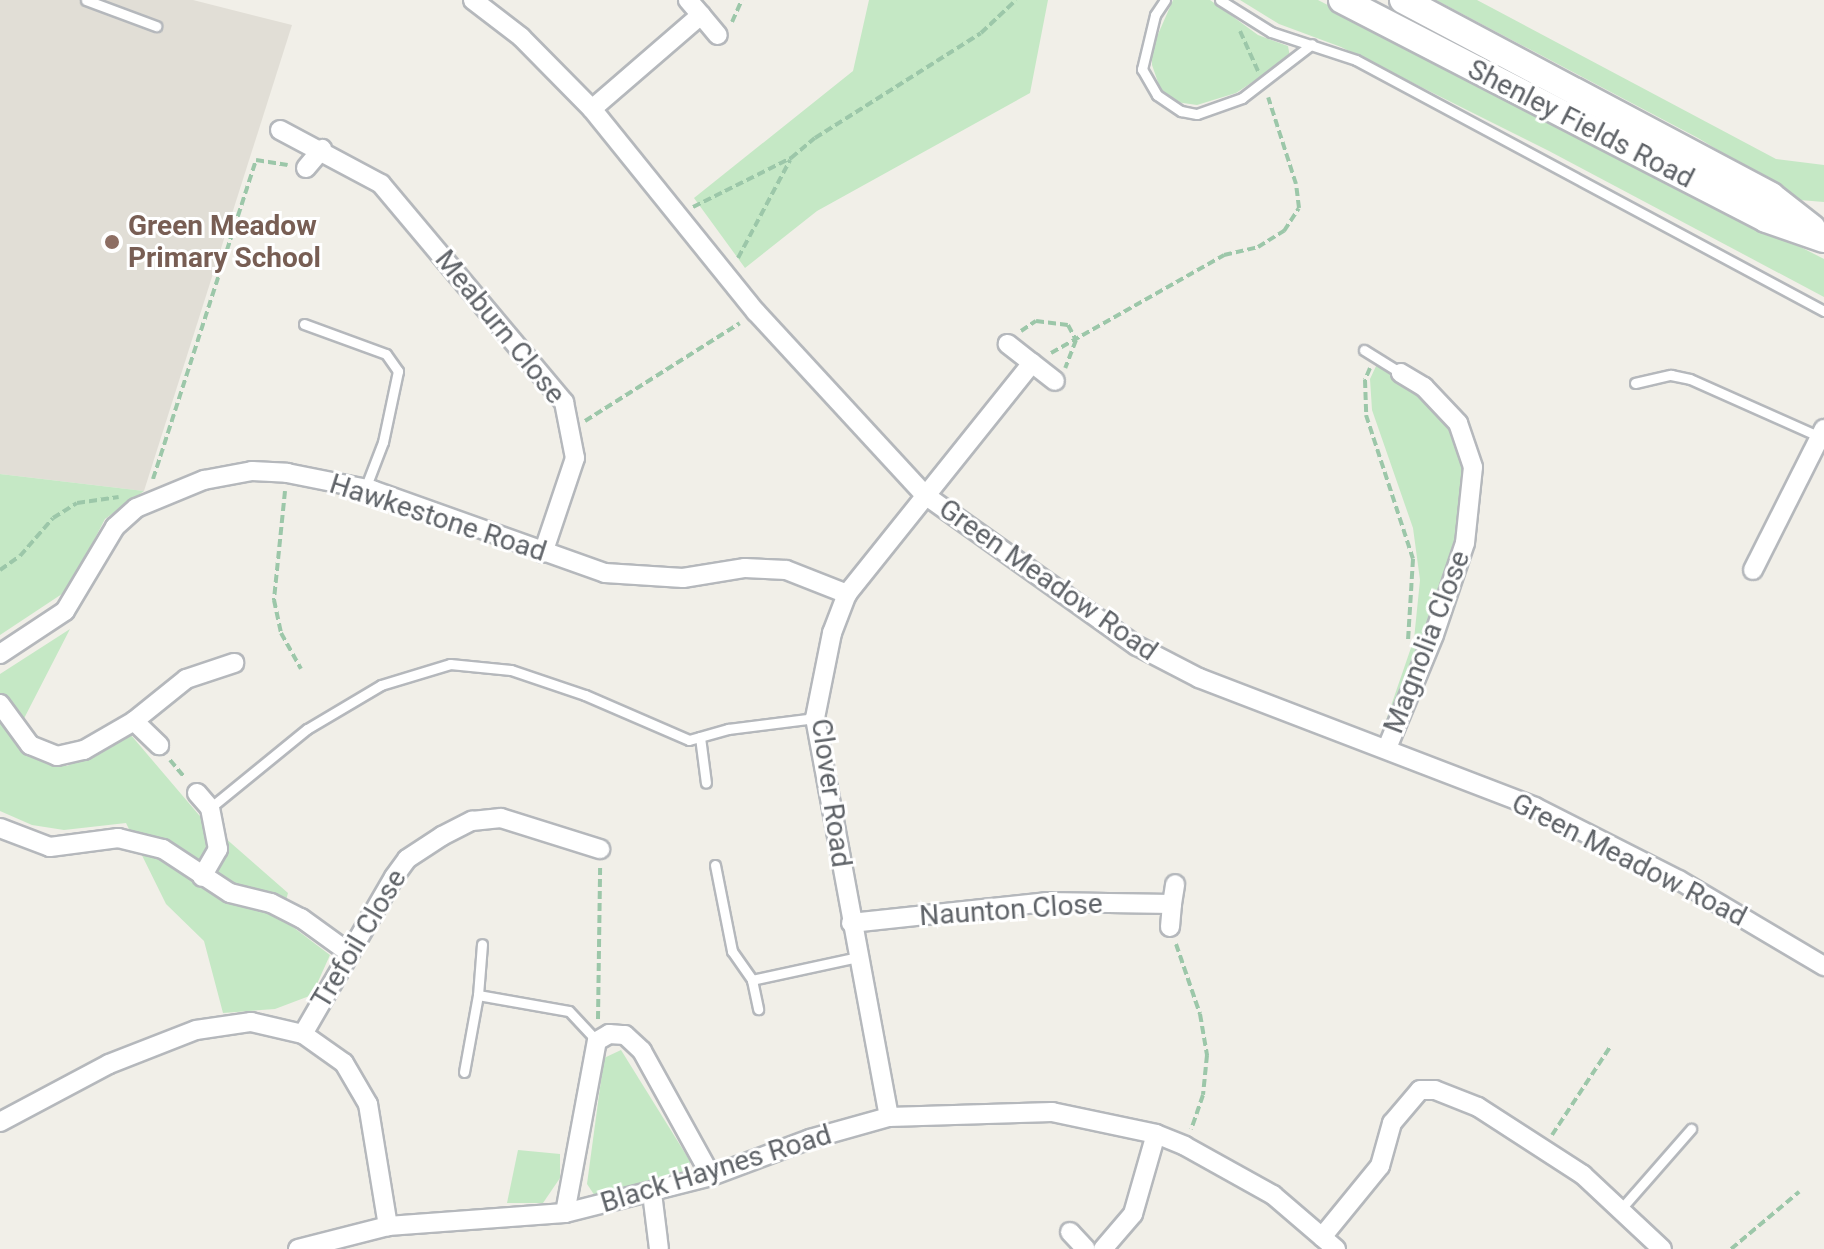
<!DOCTYPE html>
<style>
body{margin:0}
#map{position:relative;width:1824px;height:1249px;overflow:hidden;background:#f1efe8;font-family:Roboto,sans-serif}
div>[style]{position:absolute}
.education>*{inset:0;background:#e1ded6}
.green>*{inset:0;background:#c5e8c5}
.path>*{height:4px;margin-top:-2px;transform-origin:0;background:repeating-linear-gradient(90deg,#9cc7a9 0 8px,transparent 0 12px)}
.roads{filter:drop-shadow(2px 0 #b5b8bc) drop-shadow(-2px 0 #b5b8bc) drop-shadow(0 2px #b5b8bc) drop-shadow(0 -2px #b5b8bc)}
.lane>*{height:9px;margin:-4.5px;padding:0 4.5px;transform-origin:4.5px;border-radius:4.5px;background:#fff}
.street>*{height:18px;margin:-9px;padding:0 9px;transform-origin:9px;border-radius:9px;background:#fff}
.secondary>*{height:26px;margin:-13px;padding:0 13px;transform-origin:13px;border-radius:13px;background:#fff}
.dots>*{width:22px;height:22px;translate:-50% -50%;box-sizing:border-box;border:4px solid #fff;border-radius:50%}
span{translate:-50% -50%;white-space:nowrap;text-align:center;line-height:1.15;-webkit-text-stroke:6px #fff;paint-order:stroke}
.street-label{font-size:28px;color:#5f6368}
.education-label{font-size:28px;color:#785e54;font-weight:700}
.left{translate:0 -50%;text-align:left}
</style>
<div id="map">
<div class="education">
<i style="clip-path:polygon(0 0,193px 0,292px 25px,144px 491px,0 474px)"></i>
</div>
<div class="green">
<i style="clip-path:polygon(869px 0,1048px 0,1030px 93px,817px 211px,745px 268px,694px 198px,853px 71px)"></i>
<i style="clip-path:polygon(1173px 0,1210px 0,1258px 35px,1288px 46px,1290px 57px,1236px 93px,1197px 105px,1176px 102px,1161px 91px,1152px 65px,1152px 48px)"></i>
<i style="clip-path:polygon(1240px 0,1318px 0,1824px 259px,1824px 297px,1549px 151px,1341px 47px,1279px 24px)"></i>
<i style="clip-path:polygon(1436px 0,1477px 0,1776px 159px,1824px 165px,1824px 202px,1800px 200px,1698px 138px)"></i>
<i style="clip-path:polygon(1377px 364px,1419px 390px,1453px 426px,1468px 471px,1461px 543px,1389px 734px,1382px 732px,1414px 639px,1420px 580px,1413px 528px,1372px 410px,1370px 379px)"></i>
<i style="clip-path:polygon(0 474px,144px 491px,105px 519px,68px 590px,0 635px)"></i>
<i style="clip-path:polygon(70px 629px,15px 736px,26px 751px,67px 766px,130px 734px,199px 815px,288px 893px,281px 918px,330px 955px,312px 995px,275px 1009px,223px 1013px,204px 941px,166px 904px,126px 823px,64px 830px,32px 825px,0 811px,0 674px)"></i>
<i style="clip-path:polygon(621px 1050px,690px 1161px,690px 1173px,595px 1196px,587px 1184px,604px 1058px)"></i>
<i style="clip-path:polygon(518px 1150px,560px 1154px,560px 1178px,543px 1203px,507px 1203px)"></i>
</div>
<div class="path">
<i style="left:732px;top:22px;width:24px;rotate:-66deg"></i>
<i style="left:1240px;top:31px;width:44px;rotate:65.8deg"></i>
<i style="left:693px;top:207px;width:110px;rotate:-26.6deg"></i>
<i style="left:791px;top:158px;width:31px;rotate:-40deg"></i>
<i style="left:815px;top:138px;width:196px;rotate:-32.3deg"></i>
<i style="left:981px;top:33px;width:48px;rotate:-43.3deg"></i>
<i style="left:738px;top:258px;width:111px;rotate:-62deg"></i>
<i style="left:1021px;top:331px;width:18px;rotate:-34deg"></i>
<i style="left:1036px;top:321px;width:32px;rotate:7deg"></i>
<i style="left:1068px;top:325px;width:17px;rotate:62deg"></i>
<i style="left:1076px;top:340px;width:30px;rotate:111deg"></i>
<i style="left:1051px;top:353px;width:199px;rotate:-29.5deg"></i>
<i style="left:1224px;top:255px;width:35px;rotate:-13deg"></i>
<i style="left:1258px;top:247px;width:31px;rotate:-32deg"></i>
<i style="left:1284px;top:231px;width:27px;rotate:-57deg"></i>
<i style="left:1299px;top:208px;width:24px;rotate:-97deg"></i>
<i style="left:1296px;top:184px;width:91px;rotate:-107.8deg"></i>
<i style="left:1370px;top:368px;width:13px;rotate:113deg"></i>
<i style="left:1365px;top:380px;width:35px;rotate:88deg"></i>
<i style="left:1366px;top:415px;width:151px;rotate:71.9deg"></i>
<i style="left:1413px;top:559px;width:82px;rotate:93.5deg"></i>
<i style="left:585px;top:421px;width:183px;rotate:-32.3deg"></i>
<i style="left:153px;top:479px;width:335px;rotate:-72.1deg"></i>
<i style="left:256px;top:160px;width:32px;rotate:9deg"></i>
<i style="left:285px;top:491px;width:110px;rotate:95.8deg"></i>
<i style="left:274px;top:600px;width:34px;rotate:78deg"></i>
<i style="left:281px;top:633px;width:41px;rotate:60.9deg"></i>
<i style="left:0;top:570px;width:24px;rotate:-35deg"></i>
<i style="left:20px;top:556px;width:50px;rotate:-49deg"></i>
<i style="left:53px;top:518px;width:28px;rotate:-32deg"></i>
<i style="left:77px;top:503px;width:42px;rotate:-8.1deg"></i>
<i style="left:170px;top:760px;width:23px;rotate:50deg"></i>
<i style="left:1176px;top:944px;width:74px;rotate:71.1deg"></i>
<i style="left:1200px;top:1014px;width:42px;rotate:80.3deg"></i>
<i style="left:1207px;top:1055px;width:40px;rotate:95.7deg"></i>
<i style="left:1203px;top:1095px;width:36px;rotate:109deg"></i>
<i style="left:598px;top:1019px;width:151px;rotate:-89.2deg"></i>
<i style="left:1552px;top:1135px;width:105px;rotate:-56.6deg"></i>
<i style="left:1731px;top:1249px;width:89px;rotate:-40deg"></i>
</div>
<div class="roads">
<div class="lane">
<i style="left:86px;top:0;width:75px;rotate:20.4deg"></i>
<i style="left:1165px;top:0;width:18px;rotate:124deg"></i>
<i style="left:1155px;top:15px;width:56px;rotate:103.5deg"></i>
<i style="left:1142px;top:69px;width:30px;rotate:60deg"></i>
<i style="left:1157px;top:95px;width:29px;rotate:34deg"></i>
<i style="left:1181px;top:111px;width:16px;rotate:11deg"></i>
<i style="left:1197px;top:114px;width:48px;rotate:-19.6deg"></i>
<i style="left:1242px;top:98px;width:88px;rotate:-37.6deg"></i>
<i style="left:1220px;top:0;width:60px;rotate:32.1deg"></i>
<i style="left:1271px;top:32px;width:89px;rotate:18.2deg"></i>
<i style="left:1356px;top:60px;width:531px;rotate:28.21deg"></i>
<i style="left:304px;top:324px;width:87px;rotate:20.1deg"></i>
<i style="left:386px;top:354px;width:21px;rotate:55deg"></i>
<i style="left:398px;top:371px;width:73px;rotate:101.9deg"></i>
<i style="left:383px;top:442px;width:50px;rotate:111deg"></i>
<i style="left:1364px;top:350px;width:44px;rotate:31.9deg"></i>
<i style="left:1635px;top:383px;width:37px;rotate:-13deg"></i>
<i style="left:1671px;top:375px;width:19px;rotate:12deg"></i>
<i style="left:1690px;top:379px;width:142px;rotate:24deg"></i>
<i style="left:700px;top:737px;width:46px;rotate:82.6deg"></i>
<i style="left:210px;top:808px;width:125px;rotate:-39.2deg"></i>
<i style="left:307px;top:729px;width:86px;rotate:-30.7deg"></i>
<i style="left:381px;top:685px;width:72px;rotate:-16.9deg"></i>
<i style="left:450px;top:664px;width:61px;rotate:5.6deg"></i>
<i style="left:511px;top:670px;width:78px;rotate:18.7deg"></i>
<i style="left:585px;top:695px;width:113px;rotate:23.4deg"></i>
<i style="left:689px;top:740px;width:41px;rotate:-15.8deg"></i>
<i style="left:728px;top:729px;width:88px;rotate:-7.2deg"></i>
<i style="left:715px;top:865px;width:88px;rotate:78.8deg"></i>
<i style="left:732px;top:951px;width:35px;rotate:55deg"></i>
<i style="left:752px;top:980px;width:30px;rotate:78deg"></i>
<i style="left:752px;top:980px;width:108px;rotate:-12.2deg"></i>
<i style="left:478px;top:995px;width:51px;rotate:-85.5deg"></i>
<i style="left:464px;top:1072px;width:78px;rotate:-79.7deg"></i>
<i style="left:478px;top:995px;width:92px;rotate:10deg"></i>
<i style="left:569px;top:1011px;width:41px;rotate:47deg"></i>
<i style="left:1620px;top:1210px;width:108px;rotate:-48.8deg"></i>
</div>
<div class="street">
<i style="left:473px;top:0;width:61px;rotate:37.6deg"></i>
<i style="left:521px;top:37px;width:101px;rotate:45.4deg"></i>
<i style="left:592px;top:109px;width:261px;rotate:51.1deg"></i>
<i style="left:756px;top:312px;width:249px;rotate:47.3deg"></i>
<i style="left:925px;top:495px;width:260px;rotate:35.5deg"></i>
<i style="left:1137px;top:646px;width:70px;rotate:27.3deg"></i>
<i style="left:1199px;top:678px;width:360px;rotate:21deg"></i>
<i style="left:1535px;top:807px;width:161px;rotate:26.9deg"></i>
<i style="left:1679px;top:880px;width:169px;rotate:30.7deg"></i>
<i style="left:701px;top:15px;width:26px;rotate:50deg"></i>
<i style="left:592px;top:109px;width:144px;rotate:-40.8deg"></i>
<i style="left:701px;top:15px;width:20px;rotate:-131deg"></i>
<i style="left:280px;top:130px;width:115px;rotate:28.1deg"></i>
<i style="left:381px;top:184px;width:285px;rotate:50deg"></i>
<i style="left:564px;top:402px;width:57px;rotate:78.9deg"></i>
<i style="left:575px;top:458px;width:100px;rotate:108.6deg"></i>
<i style="left:306px;top:168px;width:25px;rotate:-50deg"></i>
<i style="left:1032px;top:363px;width:29px;rotate:38deg"></i>
<i style="left:1753px;top:570px;width:158px;rotate:-63.3deg"></i>
<i style="left:0;top:654px;width:78px;rotate:-33.5deg"></i>
<i style="left:65px;top:611px;width:98px;rotate:-59.2deg"></i>
<i style="left:115px;top:527px;width:28px;rotate:-42deg"></i>
<i style="left:136px;top:508px;width:74px;rotate:-22.4deg"></i>
<i style="left:204px;top:480px;width:49px;rotate:-10.6deg"></i>
<i style="left:252px;top:471px;width:35px;rotate:3deg"></i>
<i style="left:287px;top:473px;width:87px;rotate:11.3deg"></i>
<i style="left:372px;top:490px;width:247px;rotate:19.6deg"></i>
<i style="left:605px;top:573px;width:78px;rotate:3.7deg"></i>
<i style="left:683px;top:578px;width:63px;rotate:-9.2deg"></i>
<i style="left:745px;top:568px;width:41px;rotate:2.8deg"></i>
<i style="left:786px;top:570px;width:66px;rotate:21.5deg"></i>
<i style="left:0;top:704px;width:51px;rotate:53.8deg"></i>
<i style="left:30px;top:745px;width:29px;rotate:22deg"></i>
<i style="left:57px;top:756px;width:28px;rotate:-13deg"></i>
<i style="left:84px;top:750px;width:58px;rotate:-30.1deg"></i>
<i style="left:134px;top:721px;width:67px;rotate:-38.9deg"></i>
<i style="left:186px;top:679px;width:51px;rotate:-18.4deg"></i>
<i style="left:134px;top:721px;width:35px;rotate:44deg"></i>
<i style="left:1387px;top:748px;width:122px;rotate:-67.4deg"></i>
<i style="left:1434px;top:635px;width:97px;rotate:-71.4deg"></i>
<i style="left:1465px;top:543px;width:76px;rotate:-84deg"></i>
<i style="left:1473px;top:467px;width:46px;rotate:-108.8deg"></i>
<i style="left:1458px;top:423px;width:50px;rotate:-133.4deg"></i>
<i style="left:1424px;top:387px;width:27px;rotate:-149deg"></i>
<i style="left:197px;top:793px;width:20px;rotate:49deg"></i>
<i style="left:210px;top:808px;width:42px;rotate:79deg"></i>
<i style="left:218px;top:849px;width:32px;rotate:120deg"></i>
<i style="left:0;top:828px;width:53px;rotate:20.8deg"></i>
<i style="left:50px;top:847px;width:69px;rotate:-7.5deg"></i>
<i style="left:118px;top:838px;width:46px;rotate:13.7deg"></i>
<i style="left:163px;top:849px;width:80px;rotate:33.3deg"></i>
<i style="left:230px;top:893px;width:42px;rotate:13.7deg"></i>
<i style="left:271px;top:903px;width:34px;rotate:27deg"></i>
<i style="left:301px;top:918px;width:58px;rotate:35.9deg"></i>
<i style="left:1172px;top:904px;width:20px;rotate:-81deg"></i>
<i style="left:851px;top:923px;width:196px;rotate:-6.1deg"></i>
<i style="left:1046px;top:902px;width:126px;rotate:0.9deg"></i>
<i style="left:1172px;top:904px;width:23px;rotate:95deg"></i>
<i style="left:303px;top:1034px;width:181px;rotate:-59.9deg"></i>
<i style="left:394px;top:877px;width:22px;rotate:-54deg"></i>
<i style="left:407px;top:859px;width:42px;rotate:-33.3deg"></i>
<i style="left:442px;top:836px;width:34px;rotate:-27deg"></i>
<i style="left:472px;top:821px;width:29px;rotate:-6deg"></i>
<i style="left:501px;top:818px;width:104px;rotate:17.4deg"></i>
<i style="left:889px;top:1117px;width:406px;rotate:-100.5deg"></i>
<i style="left:815px;top:718px;width:87px;rotate:-78.7deg"></i>
<i style="left:832px;top:633px;width:42px;rotate:-69deg"></i>
<i style="left:847px;top:594px;width:296px;rotate:-51.3deg"></i>
<i style="left:1032px;top:363px;width:31px;rotate:-142deg"></i>
<i style="left:0;top:1122px;width:123px;rotate:-28deg"></i>
<i style="left:109px;top:1064px;width:93px;rotate:-21.3deg"></i>
<i style="left:196px;top:1030px;width:56px;rotate:-8.3deg"></i>
<i style="left:251px;top:1022px;width:53px;rotate:13deg"></i>
<i style="left:303px;top:1034px;width:50px;rotate:35.3deg"></i>
<i style="left:344px;top:1063px;width:48px;rotate:59.7deg"></i>
<i style="left:368px;top:1104px;width:124px;rotate:80.7deg"></i>
<i style="left:652px;top:1193px;width:56px;rotate:82.9deg"></i>
<i style="left:565px;top:1213px;width:175px;rotate:-79.5deg"></i>
<i style="left:597px;top:1041px;width:14px;rotate:-30deg"></i>
<i style="left:609px;top:1034px;width:16px;rotate:4deg"></i>
<i style="left:625px;top:1035px;width:23px;rotate:43deg"></i>
<i style="left:642px;top:1051px;width:143px;rotate:61.1deg"></i>
<i style="left:1070px;top:1232px;width:23px;rotate:47deg"></i>
<i style="left:1322px;top:1237px;width:92px;rotate:-50.8deg"></i>
<i style="left:1380px;top:1166px;width:45px;rotate:-74.4deg"></i>
<i style="left:1392px;top:1123px;width:43px;rotate:-49.7deg"></i>
<i style="left:1420px;top:1090px;width:15px"></i>
<i style="left:1435px;top:1090px;width:46px;rotate:21.6deg"></i>
<i style="left:1478px;top:1107px;width:125px;rotate:32.9deg"></i>
<i style="left:1583px;top:1175px;width:108px;rotate:43.1deg"></i>
<i style="left:298px;top:1249px;width:93px;rotate:-14.3deg"></i>
<i style="left:388px;top:1226px;width:177px;rotate:-4.2deg"></i>
<i style="left:565px;top:1213px;width:151px;rotate:-14.2deg"></i>
<i style="left:711px;top:1176px;width:106px;rotate:-20.5deg"></i>
<i style="left:810px;top:1139px;width:82px;rotate:-15.6deg"></i>
<i style="left:889px;top:1117px;width:163px;rotate:-1.8deg"></i>
<i style="left:1052px;top:1112px;width:106px;rotate:11.9deg"></i>
<i style="left:1156px;top:1134px;width:31px;rotate:22deg"></i>
<i style="left:1185px;top:1146px;width:101px;rotate:29.1deg"></i>
<i style="left:1273px;top:1195px;width:83px;rotate:40.6deg"></i>
<i style="left:1103px;top:1249px;width:46px;rotate:-49.4deg"></i>
<i style="left:1133px;top:1214px;width:83px;rotate:-74deg"></i>
</div>
<div class="secondary">
<i style="left:1342px;top:0;width:477px;rotate:27.3deg"></i>
<i style="left:1766px;top:219px;width:61px;rotate:19deg"></i>
<i style="left:1403px;top:0;width:417px;rotate:28deg"></i>
<i style="left:1771px;top:196px;width:52px;rotate:38deg"></i>
</div>
</div>
<div class="dots">
<i style="left:112px;top:242px;background:#8d6e63"></i>
</div>
<div class="street-label">
<span style="left:1581px;top:124px;rotate:27deg">Shenley Fields Road</span>
<span style="left:500px;top:327px;rotate:51deg">Meaburn Close</span>
<span style="left:438px;top:518px;rotate:18deg">Hawkestone Road</span>
<span style="left:1048px;top:580px;rotate:35deg">Green Meadow Road</span>
<span style="left:1427px;top:642px;rotate:-69deg">Magnolia Close</span>
<span style="left:831px;top:793px;rotate:82deg">Clover Road</span>
<span style="left:1629px;top:860px;rotate:27deg">Green Meadow Road</span>
<span style="left:1011px;top:910px;rotate:-4deg">Naunton Close</span>
<span style="left:359px;top:939px;rotate:-59deg">Trefoil Close</span>
<span style="left:716px;top:1169px;rotate:-17deg">Black Haynes Road</span>
</div>
<div class="education-label">
<span class="left" style="left:128px;top:242px">Green Meadow<br>Primary School</span>
</div>
</div>
